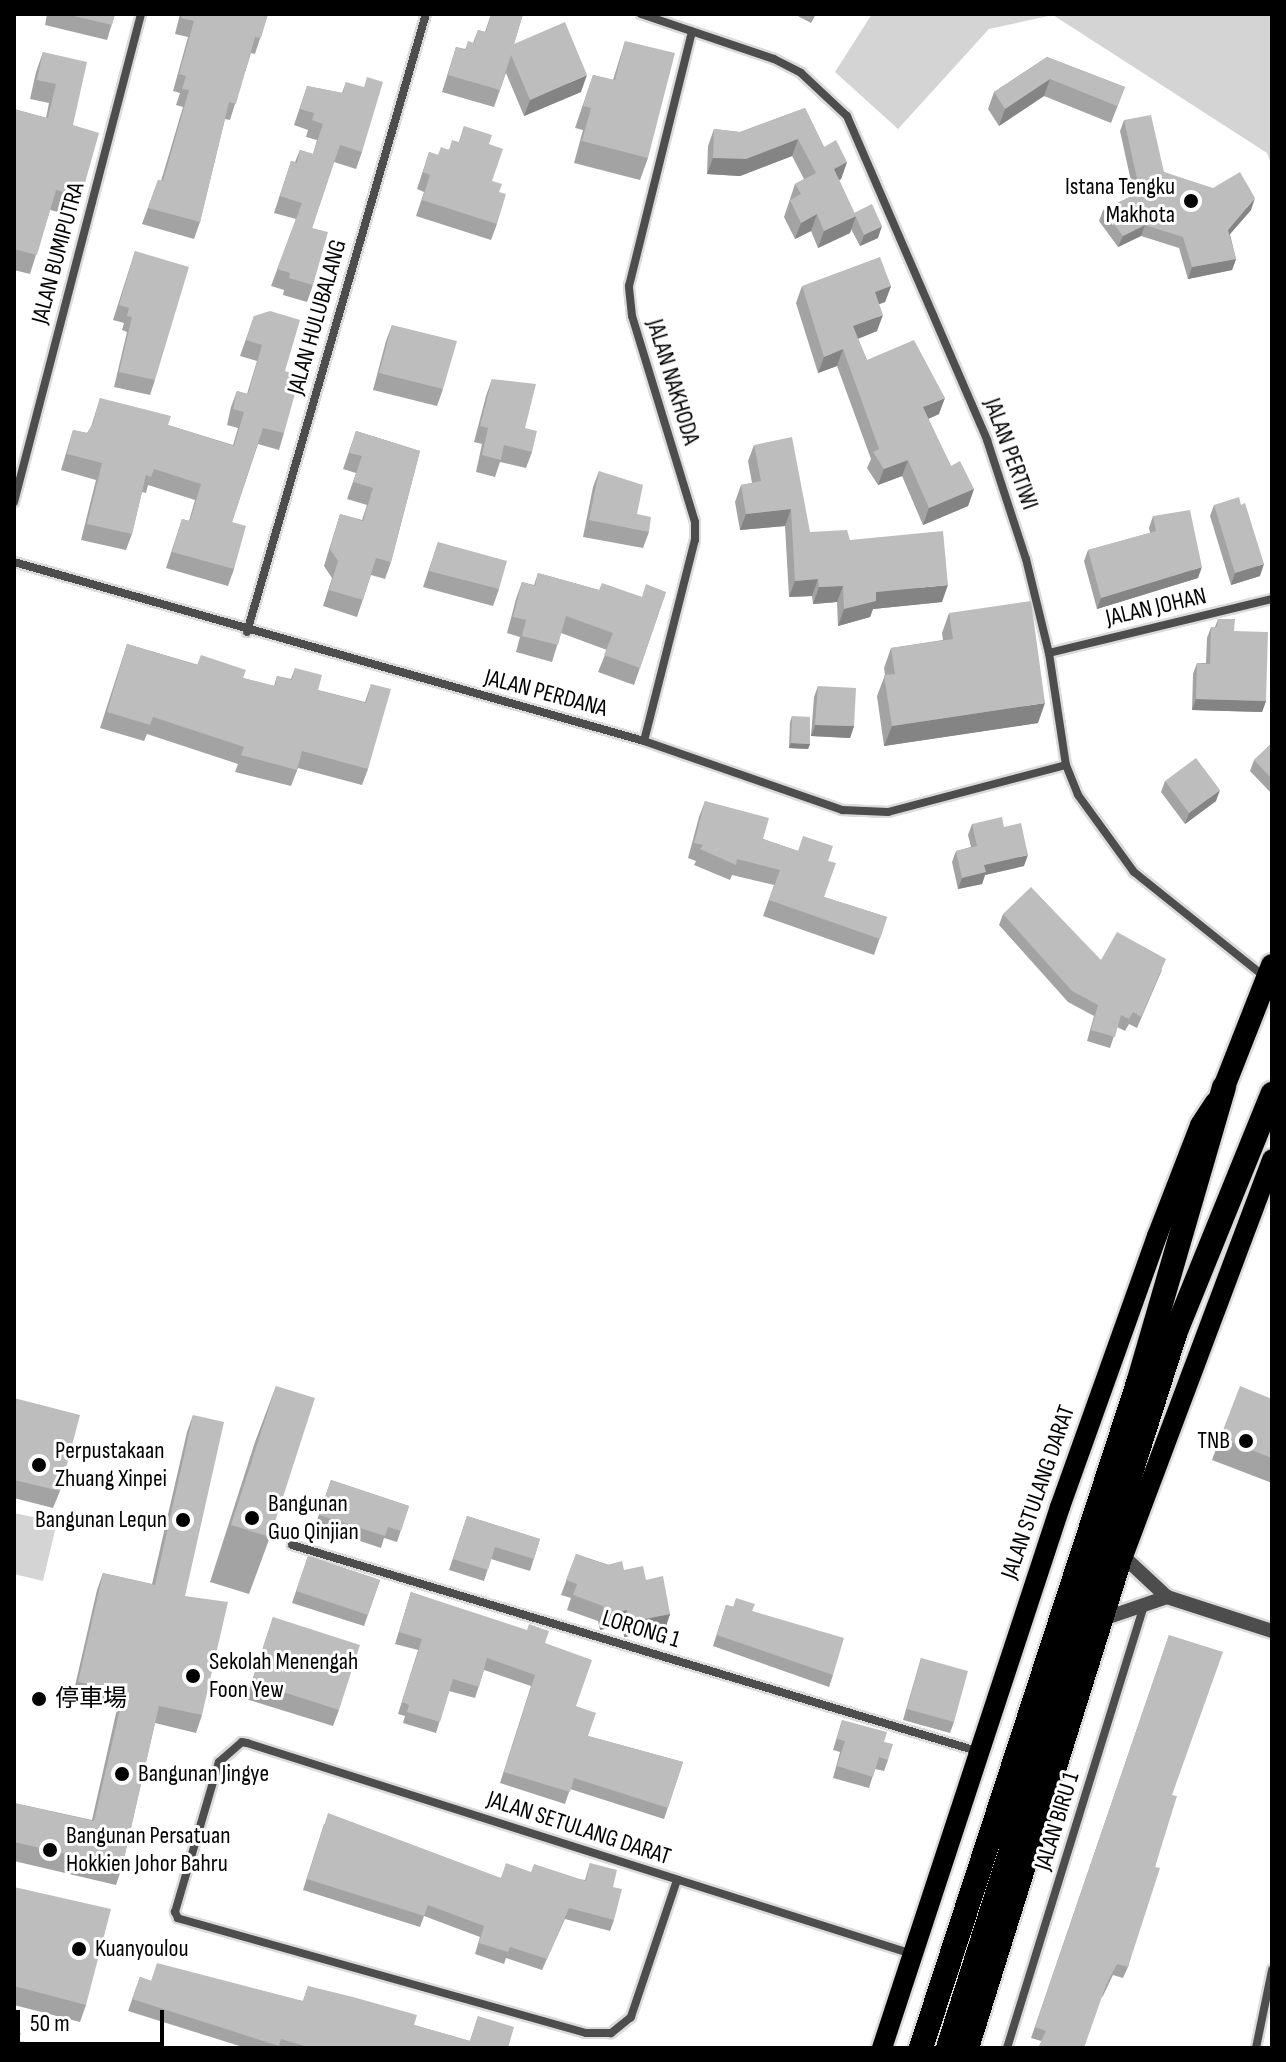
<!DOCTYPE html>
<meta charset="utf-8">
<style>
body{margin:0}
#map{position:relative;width:1286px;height:2062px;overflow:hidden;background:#fff;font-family:"Sofia Sans Condensed","Noto Sans SC",sans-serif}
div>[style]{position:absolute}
.green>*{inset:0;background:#d4d4d4}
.roads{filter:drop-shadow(2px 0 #dbdbdb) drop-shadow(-2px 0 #dbdbdb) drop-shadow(0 2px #dbdbdb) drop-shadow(0 -2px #dbdbdb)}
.minor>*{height:8px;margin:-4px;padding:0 4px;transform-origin:4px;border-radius:4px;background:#4d4d4d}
.tertiary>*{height:14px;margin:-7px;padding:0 7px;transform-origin:7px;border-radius:7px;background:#4d4d4d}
.primary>*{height:20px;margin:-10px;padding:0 10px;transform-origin:10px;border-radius:10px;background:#000}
.trunk>*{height:22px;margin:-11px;padding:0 11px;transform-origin:11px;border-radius:11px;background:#000}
.motorway>*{height:24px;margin:-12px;padding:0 12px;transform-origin:12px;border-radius:12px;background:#000}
.wall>*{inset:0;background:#a3a3a3}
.shaded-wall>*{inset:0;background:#848484}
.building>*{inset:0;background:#bdbdbd}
.dots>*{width:22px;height:22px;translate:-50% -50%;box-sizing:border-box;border:4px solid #fff;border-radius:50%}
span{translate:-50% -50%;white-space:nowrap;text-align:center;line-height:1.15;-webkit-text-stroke:6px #fff;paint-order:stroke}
.poi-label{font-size:24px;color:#000}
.right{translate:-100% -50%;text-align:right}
.left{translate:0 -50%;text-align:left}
.street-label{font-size:24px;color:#000}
.frame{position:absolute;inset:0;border:16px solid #000;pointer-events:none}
.scale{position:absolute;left:16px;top:2010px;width:148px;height:36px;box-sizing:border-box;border:4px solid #000;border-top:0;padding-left:10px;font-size:24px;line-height:28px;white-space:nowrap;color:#000;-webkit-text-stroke:6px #fff;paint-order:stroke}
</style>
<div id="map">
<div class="green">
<i style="clip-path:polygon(872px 14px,1272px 14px,1272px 166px,1267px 153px,1053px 15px,989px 29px,898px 129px,835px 72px)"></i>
<i style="clip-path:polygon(14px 1513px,57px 1522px,43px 1581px,14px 1574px)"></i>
</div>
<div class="roads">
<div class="minor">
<i style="left:641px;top:14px;width:140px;rotate:18.7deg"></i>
<i style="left:774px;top:59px;width:30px;rotate:27deg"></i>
<i style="left:801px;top:73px;width:63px;rotate:43.1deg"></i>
<i style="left:847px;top:116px;width:353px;rotate:66.6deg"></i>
<i style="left:987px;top:440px;width:125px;rotate:71.9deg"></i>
<i style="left:1026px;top:559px;width:97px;rotate:76.3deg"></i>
<i style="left:1049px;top:653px;width:113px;rotate:81.4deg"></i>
<i style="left:1066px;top:765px;width:32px;rotate:68deg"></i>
<i style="left:1078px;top:795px;width:95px;rotate:54deg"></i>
<i style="left:1134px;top:872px;width:166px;rotate:38.7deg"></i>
<i style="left:14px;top:502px;width:504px;rotate:-75.41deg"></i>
<i style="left:14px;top:562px;width:655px;rotate:15.86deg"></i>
<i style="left:644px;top:741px;width:210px;rotate:19.2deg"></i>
<i style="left:842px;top:810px;width:46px;rotate:2.5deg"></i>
<i style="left:888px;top:812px;width:184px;rotate:-14.8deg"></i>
<i style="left:247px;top:632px;width:643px;rotate:-73.85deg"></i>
<i style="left:1049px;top:653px;width:229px;rotate:-13.6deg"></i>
<i style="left:644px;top:741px;width:207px;rotate:-75.8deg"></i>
<i style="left:695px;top:540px;width:18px;rotate:-90deg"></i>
<i style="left:695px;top:522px;width:215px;rotate:-107deg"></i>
<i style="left:632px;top:316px;width:30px;rotate:-96deg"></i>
<i style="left:629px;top:286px;width:262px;rotate:-76.1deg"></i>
<i style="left:292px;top:1545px;width:715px;rotate:16.74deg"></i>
<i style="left:677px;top:1880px;width:145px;rotate:108.6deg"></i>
<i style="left:631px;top:2017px;width:26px;rotate:141deg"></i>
<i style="left:611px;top:2033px;width:25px;rotate:180deg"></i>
<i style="left:586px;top:2033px;width:424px;rotate:-164.3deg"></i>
<i style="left:178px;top:1918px;width:7px;rotate:-117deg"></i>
<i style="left:175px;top:1912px;width:156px;rotate:-73.7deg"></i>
<i style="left:219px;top:1762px;width:30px;rotate:-41deg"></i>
<i style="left:242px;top:1742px;width:5px;rotate:11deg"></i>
<i style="left:247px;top:1743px;width:695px;rotate:17.6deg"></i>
<i style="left:14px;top:2046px;width:9px;rotate:13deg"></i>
<i style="left:1007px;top:2048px;width:463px;rotate:-72.8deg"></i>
<i style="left:1256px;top:2048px;width:80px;rotate:-78.4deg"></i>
</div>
<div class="tertiary">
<i style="left:1123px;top:1556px;width:60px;rotate:43deg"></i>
<i style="left:1167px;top:1597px;width:110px;rotate:17.9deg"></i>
<i style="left:1103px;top:1619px;width:68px;rotate:-19deg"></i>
</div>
<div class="primary">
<i style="left:882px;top:2048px;width:570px;rotate:-71.79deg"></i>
<i style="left:1060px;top:1507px;width:288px;rotate:-70.3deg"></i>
<i style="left:1157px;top:1236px;width:119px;rotate:-68.8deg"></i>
<i style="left:1200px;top:1125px;width:27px;rotate:-57deg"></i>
<i style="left:969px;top:2048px;width:516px;rotate:-72.62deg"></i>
<i style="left:1123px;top:1556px;width:424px;rotate:-69.4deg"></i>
</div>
<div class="trunk">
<i style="left:1224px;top:1087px;width:131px;rotate:-68.5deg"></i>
</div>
<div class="motorway">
<i style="left:921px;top:2048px;width:700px;rotate:-71.93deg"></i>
<i style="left:1138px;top:1383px;width:308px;rotate:-73.8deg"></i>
<i style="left:948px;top:2048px;width:752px;rotate:-72.36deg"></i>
<i style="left:1176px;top:1331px;width:256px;rotate:-67.9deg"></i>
</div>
</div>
<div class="wall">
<i style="clip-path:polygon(47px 14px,115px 14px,107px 40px,45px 25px)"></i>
<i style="clip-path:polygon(180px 14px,268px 14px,255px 54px,251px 53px,230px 120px,225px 119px,200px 222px,194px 239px,142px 224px,158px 180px,161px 181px,183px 107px,176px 105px,180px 93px,173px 91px,188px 37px,175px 34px)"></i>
<i style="clip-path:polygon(491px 14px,523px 14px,514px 44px,581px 92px,524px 116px,506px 73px,494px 107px,442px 92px,456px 47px,465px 49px,473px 43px,478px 30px,485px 32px)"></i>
<i style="clip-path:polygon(794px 14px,816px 14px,811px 23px)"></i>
<i style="clip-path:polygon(625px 41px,648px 158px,640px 180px,574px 163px,583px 130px,575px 128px,593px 75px,613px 80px)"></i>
<i style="clip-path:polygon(43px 52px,73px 125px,81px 197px,74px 216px,50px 210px,30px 274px,14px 270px,14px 109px,46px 118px,49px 103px,30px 99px,36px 72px)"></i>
<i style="clip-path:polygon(1047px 57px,1125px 87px,1111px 123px,1044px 96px,999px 126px,988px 109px,994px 92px)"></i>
<i style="clip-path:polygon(346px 82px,362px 152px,356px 169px,334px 162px,312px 228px,313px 285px,307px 302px,283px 295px,284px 290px,271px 286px,296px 219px,274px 213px,291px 161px,295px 162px,300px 150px,313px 154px,317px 140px,306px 137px,308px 130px,294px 125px,307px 86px,342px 93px)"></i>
<i style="clip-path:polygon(805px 108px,824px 147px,847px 162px,841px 179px,839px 180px,854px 213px,878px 238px,860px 246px,851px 229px,850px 233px,818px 248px,811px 231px,795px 239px,784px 217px,795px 184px,804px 179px,792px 156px,740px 176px,707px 174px,708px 146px,714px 129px,740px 132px)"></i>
<i style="clip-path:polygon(1124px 120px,1164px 172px,1251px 210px,1230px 234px,1236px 259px,1232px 270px,1188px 279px,1179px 248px,1141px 236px,1118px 247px,1099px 221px,1103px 210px,1134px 195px,1120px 131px)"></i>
<i style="clip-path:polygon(464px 126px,489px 144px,492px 181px,499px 192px,497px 224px,491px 240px,416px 216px,424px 192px,417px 189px,429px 152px,438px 155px,448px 150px,459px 142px)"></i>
<i style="clip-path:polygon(135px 251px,155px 380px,150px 395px,114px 387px,127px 332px,122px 330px,124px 323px,113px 320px)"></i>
<i style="clip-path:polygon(802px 286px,891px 286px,885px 302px,879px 304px,877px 331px,858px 339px,867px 360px,939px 414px,928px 419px,951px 466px,974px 489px,968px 506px,923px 525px,902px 476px,878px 485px,867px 468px,871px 459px,837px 366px,818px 373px,796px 303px)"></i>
<i style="clip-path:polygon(254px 316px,285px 371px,284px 433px,279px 450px,258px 444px,232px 522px,234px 569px,228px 586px,166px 568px,182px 519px,189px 521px,195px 500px,148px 485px,146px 493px,142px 492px,132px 534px,126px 550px,81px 540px,96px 480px,61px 470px,73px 430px,87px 433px,91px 427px,100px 398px,168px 425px,233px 445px,238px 428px,227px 425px,231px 407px,237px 391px,247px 394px,257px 361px,240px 356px)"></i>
<i style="clip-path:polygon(392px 325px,443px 389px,437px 406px,373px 390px,386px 341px)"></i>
<i style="clip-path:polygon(492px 379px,525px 428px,532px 452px,526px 468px,500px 462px,495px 477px,476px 472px,482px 444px,474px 442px,486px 396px)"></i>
<i style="clip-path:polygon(356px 431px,420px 451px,391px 562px,385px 579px,371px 575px,357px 617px,323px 606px,332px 578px,324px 566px,340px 514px,362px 520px,367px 505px,347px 499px,356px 473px,343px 469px)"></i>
<i style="clip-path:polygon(754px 445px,810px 532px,850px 540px,942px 602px,873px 609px,870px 617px,838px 626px,837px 602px,813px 604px,812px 596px,789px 597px,785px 526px,740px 530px,735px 502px,741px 485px,752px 483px,748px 461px)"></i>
<i style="clip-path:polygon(599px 471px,637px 514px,649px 532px,643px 548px,583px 537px,593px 487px)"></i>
<i style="clip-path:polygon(1214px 505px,1241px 505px,1260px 576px,1231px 585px,1210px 516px)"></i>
<i style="clip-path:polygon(1153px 516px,1198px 578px,1097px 609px,1084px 561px,1088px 550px,1150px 533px,1149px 528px)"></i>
<i style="clip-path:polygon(438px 542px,499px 589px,493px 606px,423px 587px)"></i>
<i style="clip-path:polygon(538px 573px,599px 590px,642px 597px,666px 592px,634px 685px,598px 672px,607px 650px,561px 633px,552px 662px,516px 652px,520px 637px,507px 633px,516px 599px,522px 582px,534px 585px)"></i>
<i style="clip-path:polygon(949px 613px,1038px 723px,884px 746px,877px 696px,885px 675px,884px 668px,891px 648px,943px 640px,942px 633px)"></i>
<i style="clip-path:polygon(1218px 619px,1234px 631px,1266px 701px,1262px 712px,1192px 710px,1193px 674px,1197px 663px,1206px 663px,1207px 638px,1211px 627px,1215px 627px)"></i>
<i style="clip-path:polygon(127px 644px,243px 678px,274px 686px,277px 676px,291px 679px,295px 668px,318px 690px,365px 702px,371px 684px,368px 769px,362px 785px,298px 768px,291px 786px,235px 772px,238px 764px,147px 734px,144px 741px,100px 728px)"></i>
<i style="clip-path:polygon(818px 686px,854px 726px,850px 738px,811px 736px,814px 697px)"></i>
<i style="clip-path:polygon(792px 716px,810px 744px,808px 749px,789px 748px,790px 722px)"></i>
<i style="clip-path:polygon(1272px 743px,1272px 794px,1250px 771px,1254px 760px)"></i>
<i style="clip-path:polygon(1165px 781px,1216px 801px,1185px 824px,1161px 792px)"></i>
<i style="clip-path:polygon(705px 801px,763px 839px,828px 861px,824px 897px,887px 917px,874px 955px,763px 916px,774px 885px,732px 875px,730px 880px,694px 865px,696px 861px,688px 858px,699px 817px)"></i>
<i style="clip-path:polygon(972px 824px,1004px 827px,1024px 866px,985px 875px,982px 884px,958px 889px,952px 862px,956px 851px,971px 847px,968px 835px)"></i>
<i style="clip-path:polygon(1003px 914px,1101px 960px,1162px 970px,1137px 1028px,1129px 1024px,1125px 1031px,1117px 1027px,1110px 1048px,1087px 1041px,1094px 1016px,1068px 1002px,999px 925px)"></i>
<i style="clip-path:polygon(276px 1386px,270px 1537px,249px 1594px,210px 1582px,255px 1442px)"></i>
<i style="clip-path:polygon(14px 1398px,60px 1491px,53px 1508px,14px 1498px)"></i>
<i style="clip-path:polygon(1272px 1399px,1272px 1483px,1212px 1460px,1220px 1438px)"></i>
<i style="clip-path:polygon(193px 1415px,185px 1596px,202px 1715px,196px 1733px,155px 1723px,122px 1867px,116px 1885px,14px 1861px,14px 1803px,92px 1820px,117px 1709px,72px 1699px,97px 1590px,103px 1573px,152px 1584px,187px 1432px)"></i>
<i style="clip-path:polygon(331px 1480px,409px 1506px,397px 1542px,384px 1538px,381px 1548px,315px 1526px)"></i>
<i style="clip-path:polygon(467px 1516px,540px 1539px,530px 1571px,491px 1559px,484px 1581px,449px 1570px)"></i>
<i style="clip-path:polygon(576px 1554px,624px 1570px,646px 1580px,670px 1614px,665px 1629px,624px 1637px,622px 1625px,600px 1630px,598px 1621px,567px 1610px,571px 1598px,561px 1595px)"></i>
<i style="clip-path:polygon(308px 1556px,380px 1580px,364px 1626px,292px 1603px)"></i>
<i style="clip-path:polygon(411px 1592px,545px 1643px,576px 1706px,588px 1736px,683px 1762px,664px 1819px,570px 1789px,565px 1804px,500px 1783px,531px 1686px,484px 1670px,475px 1698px,449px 1691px,436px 1733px,403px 1723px,405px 1716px,398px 1714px,418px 1650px,395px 1644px)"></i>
<i style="clip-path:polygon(726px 1605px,752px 1611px,833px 1675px,829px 1687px,713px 1646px)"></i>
<i style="clip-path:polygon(273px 1617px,339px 1710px,333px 1726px,246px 1699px)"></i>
<i style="clip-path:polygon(1169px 1635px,1172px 1795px,1155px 1867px,1128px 1967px,1123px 1978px,1113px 1975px,1103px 1996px,1041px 2041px,1031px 2038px)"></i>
<i style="clip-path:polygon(921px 1658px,954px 1722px,950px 1733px,903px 1720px)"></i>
<i style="clip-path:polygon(842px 1720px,884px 1742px,888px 1760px,884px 1771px,875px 1769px,869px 1788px,833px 1778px,840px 1752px,833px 1750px)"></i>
<i style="clip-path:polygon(324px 1824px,500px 1878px,531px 1872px,585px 1880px,590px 1863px,613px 1887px,614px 1920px,610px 1931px,565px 1919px,542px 1970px,506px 1958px,504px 1964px,475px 1954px,480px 1937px,424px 1916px,420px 1927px,303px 1890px)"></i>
<i style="clip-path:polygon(14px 1887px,86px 2005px,80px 2022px,14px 2005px)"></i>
<i style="clip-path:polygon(140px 1977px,151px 1981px,303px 2001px,308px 1986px,414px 2025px,470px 2041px,478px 2016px,508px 2048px,246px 2048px,128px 2011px)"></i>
</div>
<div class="shaded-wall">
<i style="clip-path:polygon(587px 75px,581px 92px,524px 116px,530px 100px)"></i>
<i style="clip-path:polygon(1050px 79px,1044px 96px,999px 126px,1005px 109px)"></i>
<i style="clip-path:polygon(798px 139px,792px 156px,740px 176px,707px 174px,713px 158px)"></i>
<i style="clip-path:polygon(847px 162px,841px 179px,828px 185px,834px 169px)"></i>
<i style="clip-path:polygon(1255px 198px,1251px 210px,1224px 241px,1228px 230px)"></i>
<i style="clip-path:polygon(817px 214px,811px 231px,795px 239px,801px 223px)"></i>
<i style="clip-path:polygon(856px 216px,850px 233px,818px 248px,824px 231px)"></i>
<i style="clip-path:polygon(1145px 225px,1141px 236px,1118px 247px,1123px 236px)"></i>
<i style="clip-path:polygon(882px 226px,878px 238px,860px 246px,864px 235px)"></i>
<i style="clip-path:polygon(1236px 259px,1232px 270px,1188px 279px,1192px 267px)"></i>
<i style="clip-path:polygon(891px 286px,885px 302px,869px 308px,875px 292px)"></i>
<i style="clip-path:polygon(883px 315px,877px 331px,847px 343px,853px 326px)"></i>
<i style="clip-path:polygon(843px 349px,837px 366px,818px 373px,824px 357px)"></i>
<i style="clip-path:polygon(945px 398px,939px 414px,917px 424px,923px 407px)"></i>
<i style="clip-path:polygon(908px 460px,902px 476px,878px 485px,884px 469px)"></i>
<i style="clip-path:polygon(974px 489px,968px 506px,923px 525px,929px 508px)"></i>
<i style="clip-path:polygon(791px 509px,785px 526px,740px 530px,746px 514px)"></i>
<i style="clip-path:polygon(1264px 564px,1260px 576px,1231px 585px,1235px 573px)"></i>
<i style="clip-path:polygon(1202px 567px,1198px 578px,1097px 609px,1101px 598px)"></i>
<i style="clip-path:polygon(818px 579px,812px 596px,789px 597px,795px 581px)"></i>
<i style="clip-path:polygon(948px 585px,942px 602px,873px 609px,870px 617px,838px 626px,844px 609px,876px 592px)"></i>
<i style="clip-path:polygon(843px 586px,837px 602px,813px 604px,819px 587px)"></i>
<i style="clip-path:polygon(1196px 699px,1266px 701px,1262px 712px,1192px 710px)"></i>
<i style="clip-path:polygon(1045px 703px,1038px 723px,884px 746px,892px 726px)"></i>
<i style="clip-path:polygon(815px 725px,854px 726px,850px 738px,811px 736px)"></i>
<i style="clip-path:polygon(791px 743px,810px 744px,808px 749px,789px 748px)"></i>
<i style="clip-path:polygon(1220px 790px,1216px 801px,1185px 824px,1189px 813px)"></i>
<i style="clip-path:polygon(1028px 855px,1024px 866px,985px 875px,982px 884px,958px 889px,962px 878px,984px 865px)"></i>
<i style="clip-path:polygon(627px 1610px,622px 1625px,600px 1630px,605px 1615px)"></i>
<i style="clip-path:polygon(670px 1614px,665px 1629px,624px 1637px,630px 1622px)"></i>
</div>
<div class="building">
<i style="clip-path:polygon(65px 14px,115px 14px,112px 25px)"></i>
<i style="clip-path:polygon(182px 14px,268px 14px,261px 38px,255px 37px,236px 104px,229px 102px,200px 222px,148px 208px,158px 180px,163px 181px,189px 90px,182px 89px,186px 76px,179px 74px,194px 21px,181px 18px)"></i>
<i style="clip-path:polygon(491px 14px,523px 14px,514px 44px,565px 22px,587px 75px,530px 100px,511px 55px,500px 90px,448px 75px,456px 47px,465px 50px,468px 41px,474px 43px,478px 30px,486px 32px)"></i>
<i style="clip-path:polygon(625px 41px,675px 53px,648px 158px,582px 141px,591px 108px,583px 106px,593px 75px,615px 80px)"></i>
<i style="clip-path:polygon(43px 52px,87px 62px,73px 125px,99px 133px,81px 197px,56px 190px,37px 255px,14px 249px,14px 109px,48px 118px,56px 84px,37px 80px)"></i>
<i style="clip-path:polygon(1047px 57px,1125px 87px,1117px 106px,1050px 79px,1005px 109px,994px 92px)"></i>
<i style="clip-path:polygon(367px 77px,383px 82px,362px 152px,340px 145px,312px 228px,328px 232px,313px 285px,289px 278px,290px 273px,277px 269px,302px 203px,280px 196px,291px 161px,297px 163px,300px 150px,313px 154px,323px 124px,312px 120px,314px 113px,300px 109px,307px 86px,343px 93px,346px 82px,364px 87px)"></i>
<i style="clip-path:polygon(805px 108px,824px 147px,836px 140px,847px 162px,834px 169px,856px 216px,824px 231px,817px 214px,801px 223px,790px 200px,801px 194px,795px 184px,816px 173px,798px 139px,746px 159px,713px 158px,714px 129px,740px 132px)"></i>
<i style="clip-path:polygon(1151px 115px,1164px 172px,1213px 188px,1240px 172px,1255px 198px,1228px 230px,1236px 259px,1192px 267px,1183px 237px,1145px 225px,1123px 236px,1103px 210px,1140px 192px,1124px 120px)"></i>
<i style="clip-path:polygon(464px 126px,492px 135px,489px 144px,503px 149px,492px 181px,502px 184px,499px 192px,506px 194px,497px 224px,422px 200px,430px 175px,423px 172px,429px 152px,438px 155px,441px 147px,449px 150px,452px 140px,459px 142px)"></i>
<i style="clip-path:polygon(872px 204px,882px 226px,864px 235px,854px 213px)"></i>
<i style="clip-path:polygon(135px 251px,189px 267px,155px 380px,119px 372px,132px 317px,127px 316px,129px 308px,119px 305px)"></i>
<i style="clip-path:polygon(880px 257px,891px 286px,875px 292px,883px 315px,853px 326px,867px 360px,914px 340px,945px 398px,923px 407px,951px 466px,960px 461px,974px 489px,929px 508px,908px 460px,884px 469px,873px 452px,879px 449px,843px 349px,824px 357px,802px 286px)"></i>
<i style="clip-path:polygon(270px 311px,300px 320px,285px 371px,300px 376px,284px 433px,263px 428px,232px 522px,246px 526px,234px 569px,172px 552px,182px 519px,190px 521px,201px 484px,154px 469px,151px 477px,146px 475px,132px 534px,87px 524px,102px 463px,67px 454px,73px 430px,87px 433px,93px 423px,100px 398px,171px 416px,168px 425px,234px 446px,244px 412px,233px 409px,237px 391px,248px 394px,262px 345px,246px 340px,254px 316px)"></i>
<i style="clip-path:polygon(392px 325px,457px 341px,443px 389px,379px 373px)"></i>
<i style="clip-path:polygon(492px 379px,536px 384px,525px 428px,537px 431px,532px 452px,504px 445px,501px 460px,482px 455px,488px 428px,480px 426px)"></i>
<i style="clip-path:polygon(356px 431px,420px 451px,391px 562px,376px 558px,363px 600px,329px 590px,338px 561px,330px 549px,340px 514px,363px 521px,373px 488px,353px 482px,362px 456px,349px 453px)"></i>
<i style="clip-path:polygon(792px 437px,810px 532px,847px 530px,850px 540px,943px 531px,948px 585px,876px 592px,876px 601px,844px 609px,843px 586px,819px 587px,818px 579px,795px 581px,791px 509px,746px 514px,741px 485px,761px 481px,754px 445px)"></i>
<i style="clip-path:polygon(599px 471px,643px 485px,637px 514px,651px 517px,649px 532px,589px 520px)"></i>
<i style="clip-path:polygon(1239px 497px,1241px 505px,1245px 503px,1264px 564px,1235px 573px,1214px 505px)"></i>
<i style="clip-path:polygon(1190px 510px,1202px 567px,1101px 598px,1088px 550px,1156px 531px,1153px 516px)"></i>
<i style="clip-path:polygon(438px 542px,507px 561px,499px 589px,429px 571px)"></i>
<i style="clip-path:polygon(538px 573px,599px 590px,602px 583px,642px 597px,646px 584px,666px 592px,640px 668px,604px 655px,613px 633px,566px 616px,558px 645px,522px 636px,526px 620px,513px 617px,522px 582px,535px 586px)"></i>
<i style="clip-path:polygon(1031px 601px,1045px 703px,892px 726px,884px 675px,895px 674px,891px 648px,953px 639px,949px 613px)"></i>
<i style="clip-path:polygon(1218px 619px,1235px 619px,1234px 631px,1268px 632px,1266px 701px,1196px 699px,1197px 663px,1210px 664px,1211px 627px,1217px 627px)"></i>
<i style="clip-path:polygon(127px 644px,197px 665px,201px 655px,246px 670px,243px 678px,275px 686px,277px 676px,292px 680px,295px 668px,322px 675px,318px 690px,366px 703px,371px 684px,391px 689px,368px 769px,302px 751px,297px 770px,241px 755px,244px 747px,153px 717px,150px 725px,107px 712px)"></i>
<i style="clip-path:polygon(818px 686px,856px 688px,854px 726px,815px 725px)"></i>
<i style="clip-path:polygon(792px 716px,810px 717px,810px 744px,791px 743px)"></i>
<i style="clip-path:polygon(1272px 743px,1272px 779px,1254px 760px)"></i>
<i style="clip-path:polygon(1196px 758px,1220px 790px,1189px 813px,1165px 781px)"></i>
<i style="clip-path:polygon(705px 801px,769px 818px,763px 839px,798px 851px,803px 836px,833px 846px,828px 861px,836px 863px,824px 897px,887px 917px,880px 939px,769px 900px,780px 870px,737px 859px,736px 865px,700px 849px,703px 845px,694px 843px)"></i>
<i style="clip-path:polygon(1002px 817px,1004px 827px,1021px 823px,1028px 855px,984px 865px,986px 872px,962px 878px,956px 851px,977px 846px,972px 824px)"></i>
<i style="clip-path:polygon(1031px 887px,1101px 960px,1117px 932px,1166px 959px,1141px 1017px,1133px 1012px,1129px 1019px,1121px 1015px,1115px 1037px,1091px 1030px,1098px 1005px,1072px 991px,1003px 914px)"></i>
<i style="clip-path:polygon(276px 1386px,315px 1398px,270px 1537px,231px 1525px)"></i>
<i style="clip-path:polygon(1240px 1386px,1272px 1399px,1272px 1458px,1220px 1438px)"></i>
<i style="clip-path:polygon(14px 1398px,80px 1415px,60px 1491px,14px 1480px)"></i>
<i style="clip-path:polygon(193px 1415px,224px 1422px,185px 1596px,228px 1602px,202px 1715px,159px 1706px,122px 1867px,14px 1842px,14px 1803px,94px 1821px,124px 1692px,78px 1682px,103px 1573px,155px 1585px)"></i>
<i style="clip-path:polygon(331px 1480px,409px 1506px,401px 1531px,388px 1527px,385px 1536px,319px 1515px)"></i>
<i style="clip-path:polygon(467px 1516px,540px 1539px,534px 1559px,495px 1547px,488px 1570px,453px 1559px)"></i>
<i style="clip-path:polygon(576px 1554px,607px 1565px,622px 1561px,624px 1570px,643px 1566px,646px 1580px,663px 1576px,670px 1614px,630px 1622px,627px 1610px,605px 1615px,603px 1606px,573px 1595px,577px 1584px,566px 1580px)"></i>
<i style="clip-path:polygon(308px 1556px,380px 1580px,368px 1615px,296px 1591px)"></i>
<i style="clip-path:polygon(411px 1592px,527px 1630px,529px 1624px,549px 1631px,545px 1643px,592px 1660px,576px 1706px,596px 1713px,588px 1736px,683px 1762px,668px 1808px,574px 1778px,570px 1792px,504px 1772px,535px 1675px,487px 1658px,479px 1687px,453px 1679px,440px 1722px,407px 1712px,409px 1705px,402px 1702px,422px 1639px,399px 1632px)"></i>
<i style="clip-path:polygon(736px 1598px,755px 1604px,752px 1611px,844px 1638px,833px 1675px,717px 1635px,726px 1605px,733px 1607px)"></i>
<i style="clip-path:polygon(273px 1617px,360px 1645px,339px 1710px,252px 1682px)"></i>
<i style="clip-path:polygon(1169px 1635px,1223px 1652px,1172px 1795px,1177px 1796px,1155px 1867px,1160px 1868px,1128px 1967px,1117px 1964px,1106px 1985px,1084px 2048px,1038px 2048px,1046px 2031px,1035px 2027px)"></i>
<i style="clip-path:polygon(921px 1658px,968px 1671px,954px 1722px,907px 1709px)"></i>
<i style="clip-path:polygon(842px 1720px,887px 1732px,884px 1742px,893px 1744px,888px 1760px,879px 1757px,873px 1777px,837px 1766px,845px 1741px,837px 1739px)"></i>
<i style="clip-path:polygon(328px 1813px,501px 1878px,506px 1863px,531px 1872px,534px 1864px,586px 1881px,590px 1863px,617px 1870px,613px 1887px,622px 1889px,614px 1920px,569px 1908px,547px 1959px,510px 1947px,508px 1952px,479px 1943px,484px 1926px,428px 1905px,424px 1916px,307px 1879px)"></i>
<i style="clip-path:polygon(14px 1887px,111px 1909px,86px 2005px,14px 1986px)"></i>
<i style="clip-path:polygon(157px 1963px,303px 2001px,308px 1986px,353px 1997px,417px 2015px,414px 2025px,470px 2041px,478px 2016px,514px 2027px,508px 2048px,311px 2048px,281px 2039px,279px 2046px,132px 1999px,140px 1977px,151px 1981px)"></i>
<i style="clip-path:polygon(14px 2031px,21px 2033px,16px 2048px,14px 2048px)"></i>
</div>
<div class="dots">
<i style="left:1191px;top:201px;background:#000"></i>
<i style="left:1246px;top:1441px;background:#000"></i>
<i style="left:39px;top:1465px;background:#000"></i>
<i style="left:252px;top:1518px;background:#000"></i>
<i style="left:183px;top:1520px;background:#000"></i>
<i style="left:193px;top:1676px;background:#000"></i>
<i style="left:39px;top:1699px;background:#000"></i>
<i style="left:122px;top:1774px;background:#000"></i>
<i style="left:50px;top:1850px;background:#000"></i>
<i style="left:79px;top:1949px;background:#000"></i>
</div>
<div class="poi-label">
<span class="right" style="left:1175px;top:201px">Istana Tengku<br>Makhota</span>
<span class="right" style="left:1230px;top:1441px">TNB</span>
<span class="left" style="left:55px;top:1465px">Perpustakaan<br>Zhuang Xinpei</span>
<span class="left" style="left:268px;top:1518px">Bangunan<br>Guo Qinjian</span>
<span class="right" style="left:167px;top:1520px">Bangunan Lequn</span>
<span class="left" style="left:209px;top:1676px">Sekolah Menengah<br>Foon Yew</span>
<span class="left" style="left:55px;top:1699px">停車場</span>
<span class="left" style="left:138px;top:1774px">Bangunan Jingye</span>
<span class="left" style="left:66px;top:1850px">Bangunan Persatuan<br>Hokkien Johor Bahru</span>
<span class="left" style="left:95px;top:1949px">Kuanyoulou</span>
</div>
<div class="street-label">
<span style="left:58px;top:253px;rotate:-75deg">JALAN BUMIPUTRA</span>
<span style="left:317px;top:317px;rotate:-74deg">JALAN HULUBALANG</span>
<span style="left:673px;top:382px;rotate:73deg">JALAN NAKHODA</span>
<span style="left:1011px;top:454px;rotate:70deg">JALAN PERTIWI</span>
<span style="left:1156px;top:607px;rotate:-13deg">JALAN JOHAN</span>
<span style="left:546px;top:693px;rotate:15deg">JALAN PERDANA</span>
<span style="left:1038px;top:1492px;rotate:-71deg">JALAN STULANG DARAT</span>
<span style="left:641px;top:1629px;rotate:17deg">LORONG 1</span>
<span style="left:1057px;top:1821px;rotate:-73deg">JALAN BIRU 1</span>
<span style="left:579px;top:1828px;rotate:18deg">JALAN SETULANG DARAT</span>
</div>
<div class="frame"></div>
<div class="scale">50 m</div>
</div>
